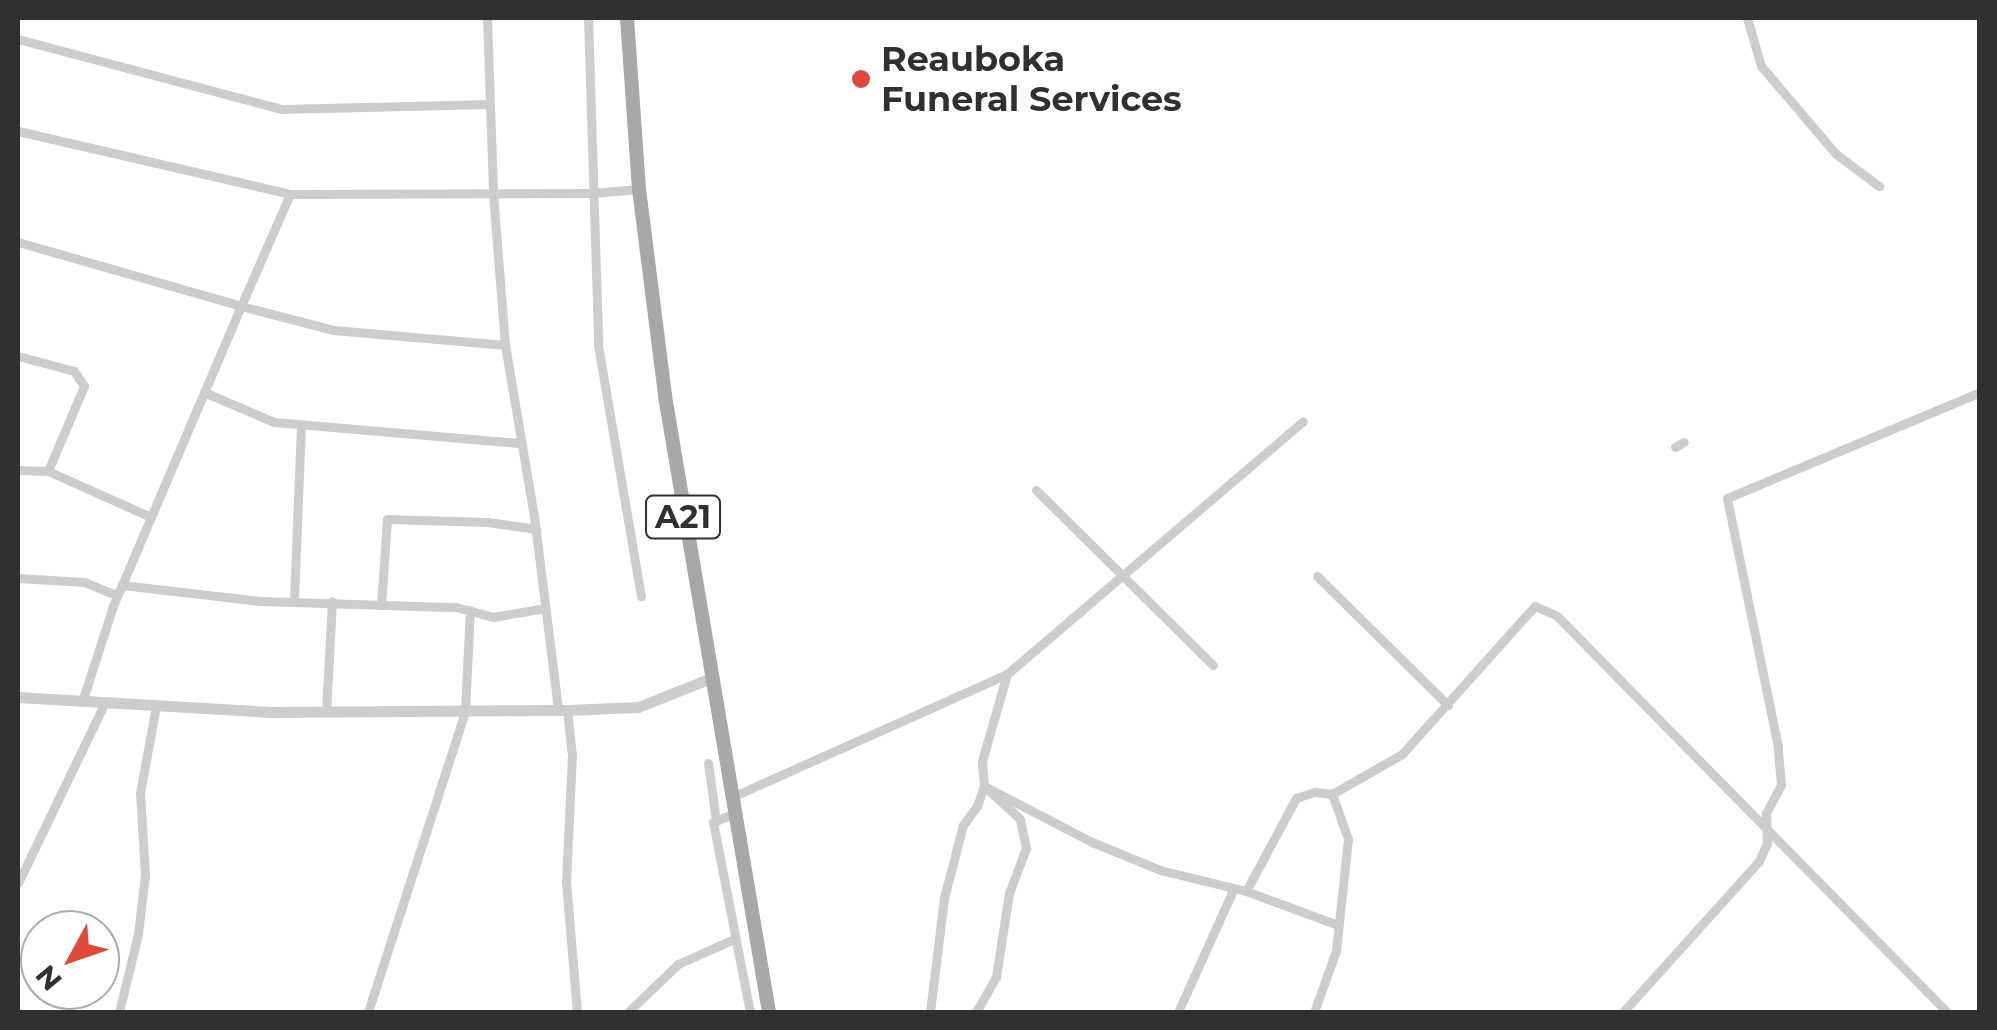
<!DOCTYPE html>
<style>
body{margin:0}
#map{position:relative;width:1997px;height:1030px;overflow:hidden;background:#fff;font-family:Montserrat,sans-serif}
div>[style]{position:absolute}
.minor>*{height:9px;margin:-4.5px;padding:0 4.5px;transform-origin:4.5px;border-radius:4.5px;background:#cdcdcd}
.tertiary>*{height:11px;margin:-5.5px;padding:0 5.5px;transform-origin:5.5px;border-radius:5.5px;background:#cdcdcd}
.primary>*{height:14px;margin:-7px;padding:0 7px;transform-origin:7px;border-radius:7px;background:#a8a8a8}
.dots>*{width:28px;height:28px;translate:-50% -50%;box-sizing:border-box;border:5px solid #fff;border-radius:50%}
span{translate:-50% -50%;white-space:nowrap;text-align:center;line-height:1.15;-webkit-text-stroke:10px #fff;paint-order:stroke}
.shield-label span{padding:2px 8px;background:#fff;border:2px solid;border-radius:8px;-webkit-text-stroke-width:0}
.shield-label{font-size:32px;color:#303030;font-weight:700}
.poi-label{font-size:35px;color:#303030;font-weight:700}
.left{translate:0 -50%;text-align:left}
.frame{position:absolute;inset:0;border:20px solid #303030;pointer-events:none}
.north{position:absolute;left:20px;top:910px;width:100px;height:100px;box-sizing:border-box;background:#fff;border:2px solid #acacac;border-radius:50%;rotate:230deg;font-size:28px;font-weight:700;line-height:40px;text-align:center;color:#303030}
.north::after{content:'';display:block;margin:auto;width:35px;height:45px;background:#de493b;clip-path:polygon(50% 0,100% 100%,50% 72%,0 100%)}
</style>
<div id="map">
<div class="minor">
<i style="left:487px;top:18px;width:175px;rotate:88deg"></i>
<i style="left:493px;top:193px;width:152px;rotate:85.5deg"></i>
<i style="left:505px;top:345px;width:173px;rotate:80.4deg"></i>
<i style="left:534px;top:516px;width:194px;rotate:82.9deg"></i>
<i style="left:588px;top:18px;width:327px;rotate:88.2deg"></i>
<i style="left:598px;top:345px;width:255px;rotate:80.3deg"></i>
<i style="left:1747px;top:18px;width:50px;rotate:73.7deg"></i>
<i style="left:1761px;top:66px;width:116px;rotate:49.6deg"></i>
<i style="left:1836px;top:154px;width:54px;rotate:36.7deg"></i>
<i style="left:18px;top:39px;width:273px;rotate:14.9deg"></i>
<i style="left:282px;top:109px;width:208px;rotate:-1.4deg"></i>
<i style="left:18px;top:131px;width:279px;rotate:13deg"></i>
<i style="left:18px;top:242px;width:232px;rotate:16deg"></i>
<i style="left:241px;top:306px;width:122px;rotate:-66.4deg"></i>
<i style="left:290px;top:194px;width:302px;rotate:-0.2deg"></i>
<i style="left:592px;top:193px;width:47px;rotate:-4.9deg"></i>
<i style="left:18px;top:356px;width:58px;rotate:15deg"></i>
<i style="left:74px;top:371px;width:18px;rotate:56deg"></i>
<i style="left:84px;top:386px;width:92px;rotate:113deg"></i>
<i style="left:206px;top:393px;width:74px;rotate:23.1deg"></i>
<i style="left:274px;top:422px;width:248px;rotate:4.9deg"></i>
<i style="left:1675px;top:447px;width:10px;rotate:-29deg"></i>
<i style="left:18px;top:470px;width:30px;rotate:2deg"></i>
<i style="left:48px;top:471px;width:113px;rotate:24.1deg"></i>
<i style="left:1036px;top:490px;width:249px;rotate:44.7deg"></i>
<i style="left:1317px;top:576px;width:184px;rotate:44.6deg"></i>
<i style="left:18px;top:578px;width:66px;rotate:3.5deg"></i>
<i style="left:84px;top:582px;width:35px;rotate:22deg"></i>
<i style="left:122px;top:585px;width:139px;rotate:6.6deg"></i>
<i style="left:260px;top:601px;width:196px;rotate:1.8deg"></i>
<i style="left:456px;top:607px;width:38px;rotate:15deg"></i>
<i style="left:493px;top:617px;width:53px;rotate:-9.8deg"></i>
<i style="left:294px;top:600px;width:174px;rotate:-87.7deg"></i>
<i style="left:381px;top:605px;width:86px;rotate:-86deg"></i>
<i style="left:387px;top:519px;width:101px;rotate:1.7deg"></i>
<i style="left:488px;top:522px;width:49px;rotate:8.3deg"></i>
<i style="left:82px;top:702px;width:101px;rotate:-72.1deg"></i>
<i style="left:113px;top:606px;width:326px;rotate:-66.9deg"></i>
<i style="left:241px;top:306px;width:95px;rotate:14.6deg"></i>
<i style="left:333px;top:330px;width:173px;rotate:5deg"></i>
<i style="left:567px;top:710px;width:45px;rotate:83.7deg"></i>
<i style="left:572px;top:755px;width:126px;rotate:92.7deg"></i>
<i style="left:566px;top:881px;width:131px;rotate:85.2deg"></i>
<i style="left:326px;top:712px;width:111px;rotate:-86.9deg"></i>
<i style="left:708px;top:763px;width:59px;rotate:82.1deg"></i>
<i style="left:732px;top:797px;width:301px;rotate:-24.1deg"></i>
<i style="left:1007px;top:674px;width:389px;rotate:-40.5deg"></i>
<i style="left:735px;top:813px;width:24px;rotate:158deg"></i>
<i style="left:713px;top:822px;width:194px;rotate:79deg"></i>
<i style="left:18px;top:883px;width:199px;rotate:-64.3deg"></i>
<i style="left:1246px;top:891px;width:106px;rotate:-61.7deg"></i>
<i style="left:1296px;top:798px;width:20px;rotate:-18deg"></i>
<i style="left:1315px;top:792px;width:17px;rotate:7deg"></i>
<i style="left:1332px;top:794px;width:81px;rotate:-29.7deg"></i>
<i style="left:1402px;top:754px;width:199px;rotate:-48.1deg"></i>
<i style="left:1535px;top:606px;width:24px;rotate:24deg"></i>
<i style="left:1557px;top:616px;width:556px;rotate:45.44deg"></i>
<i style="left:119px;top:1012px;width:80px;rotate:-76.3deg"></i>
<i style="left:138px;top:934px;width:60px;rotate:-83.3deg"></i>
<i style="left:145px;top:874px;width:81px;rotate:-93.5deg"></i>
<i style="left:140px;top:793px;width:88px;rotate:-79.6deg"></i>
<i style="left:368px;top:1012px;width:316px;rotate:-72.1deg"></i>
<i style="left:465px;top:711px;width:101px;rotate:-87.2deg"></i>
<i style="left:628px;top:1012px;width:69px;rotate:-43.8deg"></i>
<i style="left:678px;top:964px;width:61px;rotate:-24.1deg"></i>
<i style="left:930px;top:1012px;width:115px;rotate:-83deg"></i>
<i style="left:944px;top:898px;width:75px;rotate:-75.4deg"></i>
<i style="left:963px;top:825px;width:24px;rotate:-54deg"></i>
<i style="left:977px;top:806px;width:21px;rotate:-71deg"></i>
<i style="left:984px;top:786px;width:122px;rotate:27.4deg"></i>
<i style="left:1092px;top:842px;width:74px;rotate:22.4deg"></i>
<i style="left:1160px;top:870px;width:89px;rotate:13.7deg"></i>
<i style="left:1246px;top:891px;width:98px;rotate:20.3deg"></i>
<i style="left:976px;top:1012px;width:40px;rotate:-60.3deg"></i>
<i style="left:996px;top:977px;width:85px;rotate:-81.2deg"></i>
<i style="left:1009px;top:893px;width:48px;rotate:-69.3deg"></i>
<i style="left:1026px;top:848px;width:30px;rotate:-102deg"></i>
<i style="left:1020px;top:819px;width:49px;rotate:-137.5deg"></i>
<i style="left:984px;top:786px;width:25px;rotate:-95deg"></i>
<i style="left:982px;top:761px;width:91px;rotate:-74deg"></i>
<i style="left:1178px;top:1012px;width:134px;rotate:-65.7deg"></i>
<i style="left:1314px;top:1012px;width:65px;rotate:-70.2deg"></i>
<i style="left:1336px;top:951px;width:113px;rotate:-83.9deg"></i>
<i style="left:1348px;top:839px;width:48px;rotate:-109.6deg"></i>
<i style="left:1623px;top:1012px;width:203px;rotate:-48deg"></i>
<i style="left:1759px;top:861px;width:20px;rotate:-66deg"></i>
<i style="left:1767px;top:843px;width:30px;rotate:-92deg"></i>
<i style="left:1766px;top:813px;width:32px;rotate:-62deg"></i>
<i style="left:1781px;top:785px;width:38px;rotate:-95deg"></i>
<i style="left:1778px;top:747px;width:254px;rotate:-101.6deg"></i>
<i style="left:1727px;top:498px;width:274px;rotate:-22.7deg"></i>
</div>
<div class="tertiary">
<i style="left:18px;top:697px;width:253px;rotate:3.4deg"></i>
<i style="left:271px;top:712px;width:296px;rotate:-0.4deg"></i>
<i style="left:567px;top:710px;width:71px;rotate:-2.4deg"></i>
<i style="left:638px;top:707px;width:79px;rotate:-21.7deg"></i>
</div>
<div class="primary">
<i style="left:627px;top:18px;width:171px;rotate:86deg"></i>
<i style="left:639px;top:189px;width:209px;rotate:82.8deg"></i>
<i style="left:665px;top:396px;width:625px;rotate:80.42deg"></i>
</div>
<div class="dots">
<i style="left:861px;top:79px;background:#de493b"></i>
</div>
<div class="shield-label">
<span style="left:683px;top:517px">A21</span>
</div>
<div class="poi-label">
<span class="left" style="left:881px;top:79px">Reauboka<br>Funeral Services</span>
</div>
<div class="frame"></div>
<div class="north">N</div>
</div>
